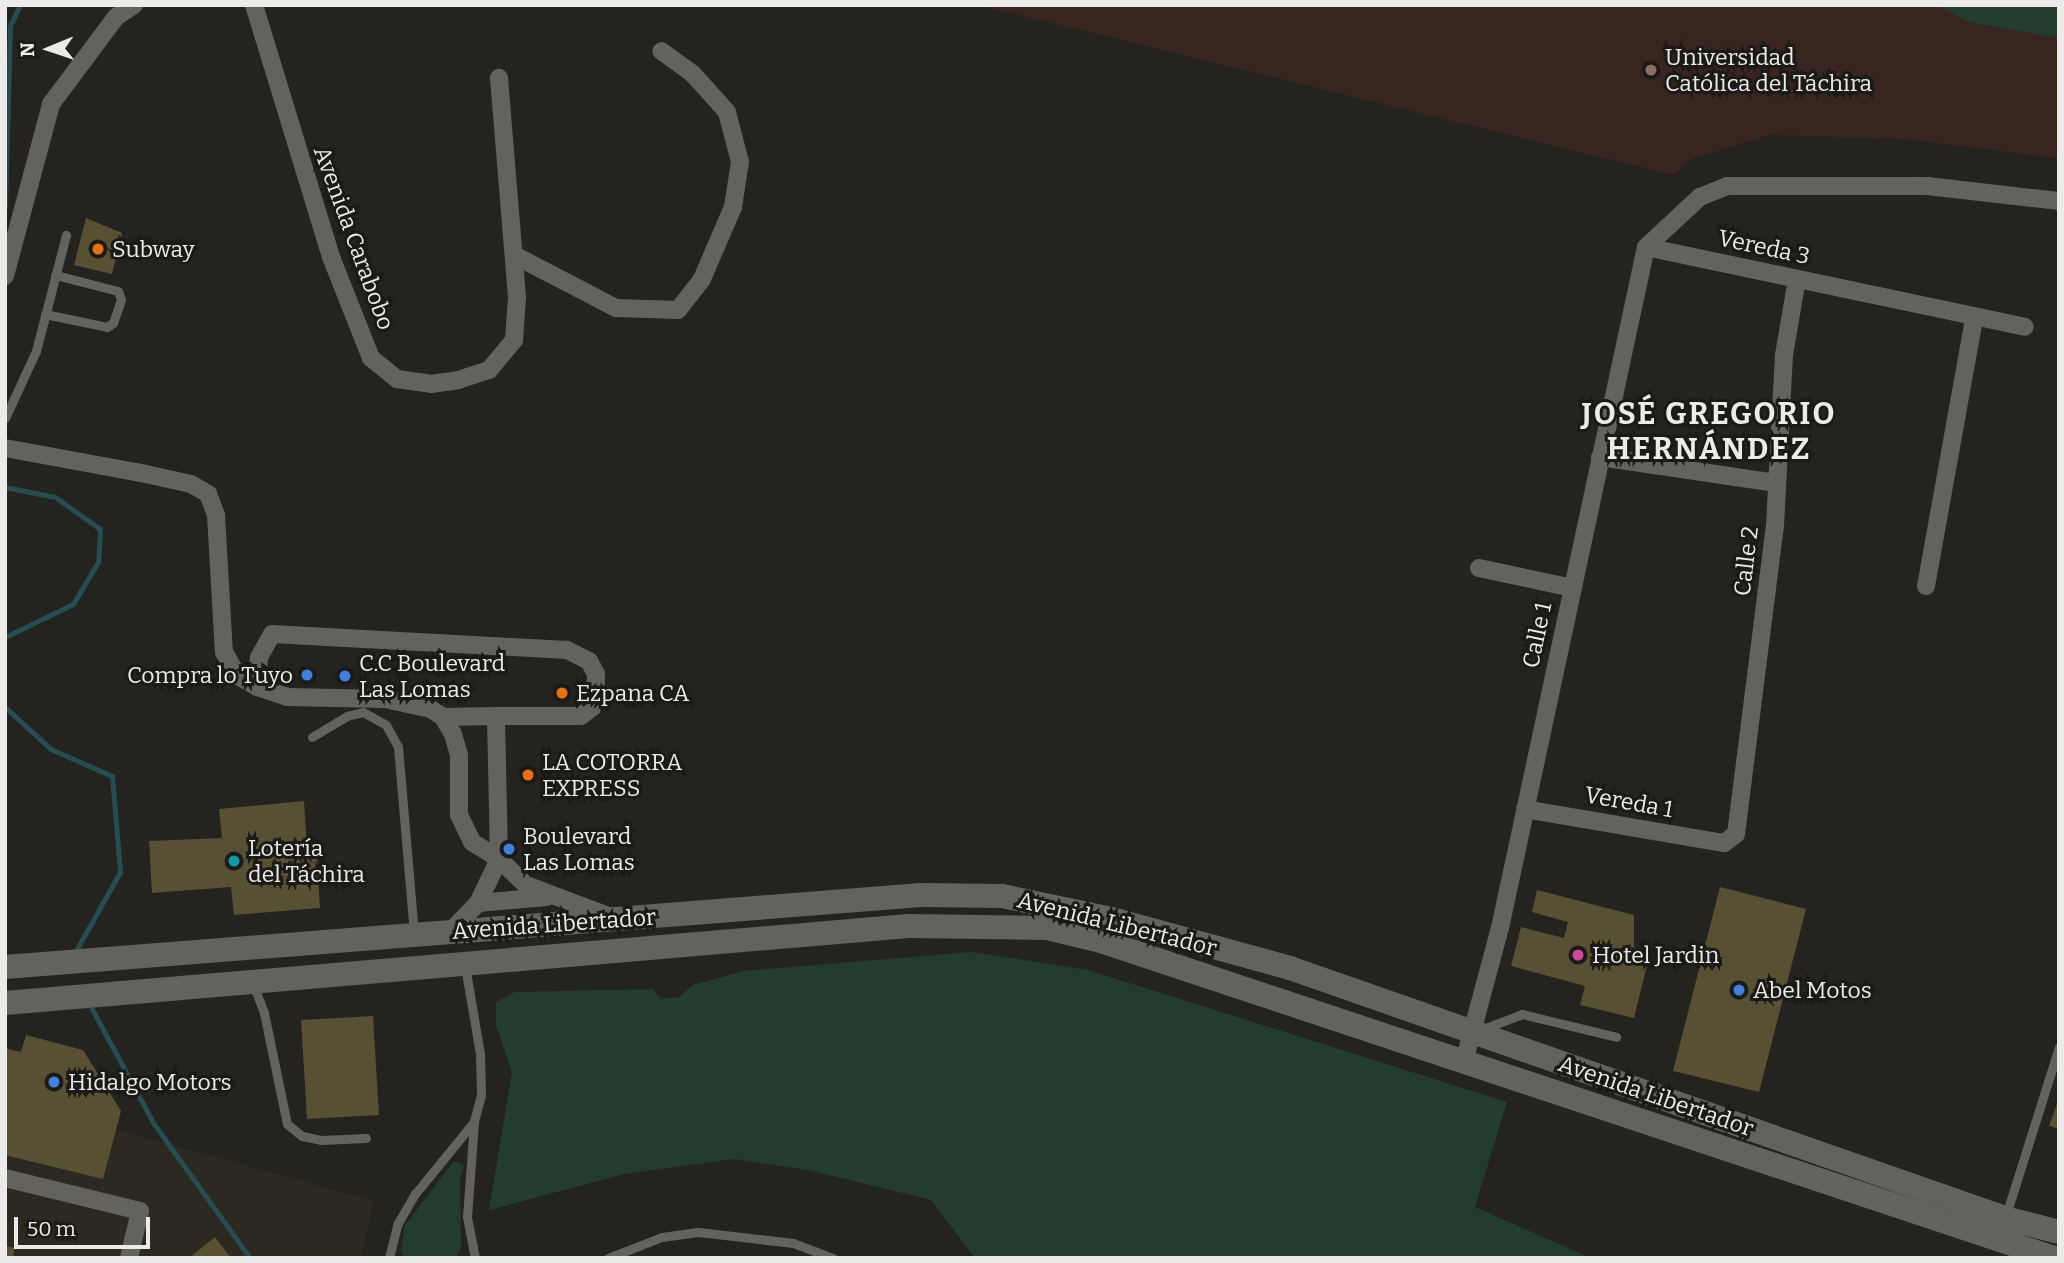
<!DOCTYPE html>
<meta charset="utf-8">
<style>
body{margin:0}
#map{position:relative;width:2064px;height:1263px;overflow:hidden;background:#242320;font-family:Bitter,serif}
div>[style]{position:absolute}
.built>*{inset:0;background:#2b2920}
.education>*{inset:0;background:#38251f}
.green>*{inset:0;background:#223c2d}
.stream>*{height:5px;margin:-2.5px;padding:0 2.5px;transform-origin:2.5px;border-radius:2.5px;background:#264d52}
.building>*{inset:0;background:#575033}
.service>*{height:9px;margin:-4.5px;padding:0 4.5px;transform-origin:4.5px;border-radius:4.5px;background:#63625e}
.minor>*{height:18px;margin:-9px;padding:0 9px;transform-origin:9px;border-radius:9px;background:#63625e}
.secondary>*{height:24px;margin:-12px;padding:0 12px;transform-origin:12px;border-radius:12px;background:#63625e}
.dots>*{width:19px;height:19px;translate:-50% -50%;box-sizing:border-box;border:4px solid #1b1a17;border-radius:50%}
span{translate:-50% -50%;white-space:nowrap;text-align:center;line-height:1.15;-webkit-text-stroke:6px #1b1a17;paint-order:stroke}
.poi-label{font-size:23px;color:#ecebe9}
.left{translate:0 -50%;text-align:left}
.right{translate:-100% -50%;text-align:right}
.street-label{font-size:23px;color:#ecebe9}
.district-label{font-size:30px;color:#ecebe9;font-weight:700;letter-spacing:2px}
.frame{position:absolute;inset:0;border:7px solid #ecebe9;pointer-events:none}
.north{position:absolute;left:14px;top:14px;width:70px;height:70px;-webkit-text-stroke:5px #1b1a17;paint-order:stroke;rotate:268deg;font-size:19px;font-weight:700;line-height:28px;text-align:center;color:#ecebe9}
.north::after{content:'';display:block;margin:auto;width:24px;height:32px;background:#ecebe9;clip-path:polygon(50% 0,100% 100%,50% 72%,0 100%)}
.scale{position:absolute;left:14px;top:1217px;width:136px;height:32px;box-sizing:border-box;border:4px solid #ecebe9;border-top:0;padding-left:9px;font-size:21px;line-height:24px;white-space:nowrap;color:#ecebe9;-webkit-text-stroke:5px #1b1a17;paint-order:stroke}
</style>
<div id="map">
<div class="built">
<i style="clip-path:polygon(5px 1099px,374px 1201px,360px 1258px,5px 1258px)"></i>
</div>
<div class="education">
<i style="clip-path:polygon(978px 5px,2059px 5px,2059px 158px,1901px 139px,1770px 135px,1691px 159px,1673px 175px)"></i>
</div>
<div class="green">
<i style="clip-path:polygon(1936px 5px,2059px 5px,2059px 38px,1969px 22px)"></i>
<i style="clip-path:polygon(972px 952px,1088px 970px,1507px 1102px,1475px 1207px,1591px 1258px,975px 1258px,931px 1200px,808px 1170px,734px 1159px,624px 1174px,489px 1210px,512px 1072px,496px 1025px,496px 1002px,515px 992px,653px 989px,661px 999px,679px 997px,693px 985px,744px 971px)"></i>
<i style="clip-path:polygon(454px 1161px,464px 1165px,460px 1178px,461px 1247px,456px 1258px,405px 1258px,401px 1251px,405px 1225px)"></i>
</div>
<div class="stream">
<i style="left:5px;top:207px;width:181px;rotate:-88.4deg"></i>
<i style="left:10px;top:26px;width:23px;rotate:-65deg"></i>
<i style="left:5px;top:487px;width:51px;rotate:11.3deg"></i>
<i style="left:55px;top:497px;width:55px;rotate:35.4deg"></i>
<i style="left:100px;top:529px;width:33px;rotate:93deg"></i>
<i style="left:98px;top:562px;width:49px;rotate:120.8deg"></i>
<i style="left:73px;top:604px;width:76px;rotate:154.1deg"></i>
<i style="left:5px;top:707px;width:62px;rotate:42.4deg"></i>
<i style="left:51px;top:749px;width:67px;rotate:23.9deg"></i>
<i style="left:112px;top:776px;width:96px;rotate:85.2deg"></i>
<i style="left:120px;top:872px;width:88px;rotate:119.2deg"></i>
<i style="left:92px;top:1009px;width:131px;rotate:61.7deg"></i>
<i style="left:154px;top:1124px;width:165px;rotate:54.4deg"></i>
</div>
<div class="building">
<i style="clip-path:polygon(86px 218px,122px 233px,112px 274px,74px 265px)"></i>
<i style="clip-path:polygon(304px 801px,307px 848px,317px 858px,320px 908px,234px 915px,231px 887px,152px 893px,149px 841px,222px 838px,219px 809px)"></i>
<i style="clip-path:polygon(1720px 887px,1806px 909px,1759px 1092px,1673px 1071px)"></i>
<i style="clip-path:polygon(1537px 890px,1634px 915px,1634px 953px,1649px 957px,1634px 1018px,1580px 1005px,1585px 986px,1511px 966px,1521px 927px,1564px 938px,1568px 922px,1532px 912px)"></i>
<i style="clip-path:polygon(373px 1016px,379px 1115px,307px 1119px,301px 1020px)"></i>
<i style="clip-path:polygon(26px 1035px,83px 1050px,121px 1111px,103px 1179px,5px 1155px,5px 1048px,21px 1052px)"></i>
<i style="clip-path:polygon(2058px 1101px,2059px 1101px,2059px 1129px,2049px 1126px)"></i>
<i style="clip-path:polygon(215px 1237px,231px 1258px,189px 1258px)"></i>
<i style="clip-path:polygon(5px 1246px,15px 1248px,13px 1258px,5px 1258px)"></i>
</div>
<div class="service">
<i style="left:45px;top:314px;width:63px;rotate:11.8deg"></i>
<i style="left:107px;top:327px;width:7px;rotate:-34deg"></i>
<i style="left:113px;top:323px;width:24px;rotate:-71deg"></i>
<i style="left:121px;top:300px;width:9px;rotate:-108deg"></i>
<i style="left:118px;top:291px;width:65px;rotate:-165.7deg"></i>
<i style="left:5px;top:418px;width:74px;rotate:-65.2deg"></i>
<i style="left:36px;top:351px;width:120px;rotate:-75.5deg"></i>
<i style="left:312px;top:737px;width:41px;rotate:-31deg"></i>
<i style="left:347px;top:716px;width:16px;rotate:-14deg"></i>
<i style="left:363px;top:712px;width:26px;rotate:29deg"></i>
<i style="left:386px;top:725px;width:25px;rotate:61deg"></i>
<i style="left:398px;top:747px;width:187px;rotate:85.1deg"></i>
<i style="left:465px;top:966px;width:89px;rotate:80.3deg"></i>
<i style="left:480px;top:1054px;width:41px;rotate:88.6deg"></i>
<i style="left:481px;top:1095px;width:28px;rotate:105deg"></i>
<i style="left:474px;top:1122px;width:95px;rotate:94.2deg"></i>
<i style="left:467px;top:1217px;width:42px;rotate:79deg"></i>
<i style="left:253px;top:984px;width:31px;rotate:69deg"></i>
<i style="left:264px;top:1013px;width:113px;rotate:78.3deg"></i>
<i style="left:287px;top:1124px;width:19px;rotate:39deg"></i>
<i style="left:302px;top:1136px;width:19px;rotate:12deg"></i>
<i style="left:321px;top:1140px;width:45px;rotate:-2.5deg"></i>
<i style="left:1483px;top:1029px;width:42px;rotate:-21deg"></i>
<i style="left:1522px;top:1014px;width:97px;rotate:13.7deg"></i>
<i style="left:2006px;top:1215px;width:176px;rotate:-72.5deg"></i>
<i style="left:389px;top:1258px;width:36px;rotate:-76deg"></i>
<i style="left:398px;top:1223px;width:34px;rotate:-60deg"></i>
<i style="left:415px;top:1194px;width:92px;rotate:-50.8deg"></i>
<i style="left:608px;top:1258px;width:58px;rotate:-21.3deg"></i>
<i style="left:662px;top:1237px;width:36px;rotate:-8deg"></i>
<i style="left:698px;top:1232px;width:96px;rotate:6.6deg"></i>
<i style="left:793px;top:1243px;width:43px;rotate:20.6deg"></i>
</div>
<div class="minor">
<i style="left:254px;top:5px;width:264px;rotate:73deg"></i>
<i style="left:331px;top:257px;width:109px;rotate:68.4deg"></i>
<i style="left:371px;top:358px;width:33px;rotate:39deg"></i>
<i style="left:397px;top:379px;width:34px;rotate:8deg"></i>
<i style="left:431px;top:384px;width:27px;rotate:-8deg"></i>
<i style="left:458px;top:380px;width:33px;rotate:-18deg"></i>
<i style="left:489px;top:370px;width:39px;rotate:-50deg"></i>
<i style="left:514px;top:340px;width:43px;rotate:-86deg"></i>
<i style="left:517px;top:297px;width:220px;rotate:-94.7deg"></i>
<i style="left:1646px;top:247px;width:387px;rotate:11.9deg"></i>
<i style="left:514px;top:255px;width:115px;rotate:27.5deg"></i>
<i style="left:616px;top:308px;width:62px;rotate:1.8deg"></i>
<i style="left:678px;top:310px;width:39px;rotate:-52deg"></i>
<i style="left:702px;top:279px;width:78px;rotate:-66.7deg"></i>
<i style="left:733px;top:207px;width:46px;rotate:-81.2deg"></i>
<i style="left:740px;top:162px;width:52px;rotate:-104.6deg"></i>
<i style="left:727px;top:112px;width:51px;rotate:-131.8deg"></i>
<i style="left:693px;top:74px;width:39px;rotate:-144deg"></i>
<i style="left:5px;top:276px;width:178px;rotate:-75deg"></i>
<i style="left:51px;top:104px;width:109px;rotate:-53.2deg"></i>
<i style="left:116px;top:17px;width:22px;rotate:-34deg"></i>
<i style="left:5px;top:448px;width:143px;rotate:10.4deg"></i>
<i style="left:146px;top:474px;width:46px;rotate:12.5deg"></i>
<i style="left:191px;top:484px;width:20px;rotate:30deg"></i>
<i style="left:208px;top:494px;width:22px;rotate:69deg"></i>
<i style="left:216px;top:515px;width:137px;rotate:86.7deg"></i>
<i style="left:224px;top:652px;width:28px;rotate:60deg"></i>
<i style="left:238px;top:676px;width:22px;rotate:30deg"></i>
<i style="left:1600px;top:457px;width:178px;rotate:8.4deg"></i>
<i style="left:1479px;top:568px;width:95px;rotate:12.1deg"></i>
<i style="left:1926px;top:586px;width:272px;rotate:-79.8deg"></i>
<i style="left:443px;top:717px;width:53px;rotate:-1.1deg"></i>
<i style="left:1525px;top:809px;width:202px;rotate:9.7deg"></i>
<i style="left:1724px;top:843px;width:15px;rotate:-37deg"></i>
<i style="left:1736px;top:834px;width:310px;rotate:-82.8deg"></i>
<i style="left:1775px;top:526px;width:171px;rotate:-87deg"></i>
<i style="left:1784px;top:355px;width:77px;rotate:-80.3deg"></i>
<i style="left:478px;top:903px;width:69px;rotate:-5deg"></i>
<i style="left:450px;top:932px;width:40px;rotate:-46deg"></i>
<i style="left:478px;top:903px;width:49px;rotate:-64.5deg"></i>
<i style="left:499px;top:859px;width:143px;rotate:-91.2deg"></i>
<i style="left:496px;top:716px;width:85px"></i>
<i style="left:581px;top:716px;width:16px;rotate:-38deg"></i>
<i style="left:594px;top:706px;width:32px;rotate:-86deg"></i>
<i style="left:596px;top:674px;width:15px;rotate:-118deg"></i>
<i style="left:589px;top:661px;width:25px;rotate:-153deg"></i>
<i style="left:567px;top:650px;width:295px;rotate:-176.9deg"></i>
<i style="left:272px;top:634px;width:26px;rotate:119deg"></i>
<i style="left:259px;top:657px;width:30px;rotate:94deg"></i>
<i style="left:257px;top:687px;width:32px;rotate:18deg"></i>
<i style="left:287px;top:697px;width:98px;rotate:1.2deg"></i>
<i style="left:385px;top:699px;width:47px;rotate:12.3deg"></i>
<i style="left:431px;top:709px;width:14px;rotate:34deg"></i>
<i style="left:443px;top:717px;width:20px;rotate:60deg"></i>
<i style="left:453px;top:734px;width:22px;rotate:74deg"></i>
<i style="left:459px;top:755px;width:60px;rotate:90deg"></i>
<i style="left:459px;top:815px;width:30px;rotate:64deg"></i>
<i style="left:472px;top:842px;width:32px;rotate:32deg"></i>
<i style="left:499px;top:859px;width:37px;rotate:44deg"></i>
<i style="left:526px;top:885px;width:94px;rotate:20.6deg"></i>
<i style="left:1464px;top:1062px;width:139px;rotate:-75deg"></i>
<i style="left:1500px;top:928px;width:696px;rotate:-77.9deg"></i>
<i style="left:1646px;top:247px;width:74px;rotate:-42.8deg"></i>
<i style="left:1700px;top:197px;width:29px;rotate:-22deg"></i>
<i style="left:1727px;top:186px;width:200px"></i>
<i style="left:1927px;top:186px;width:133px;rotate:6.5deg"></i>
<i style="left:5px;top:1178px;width:139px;rotate:13.7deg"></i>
<i style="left:140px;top:1211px;width:48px;rotate:103.2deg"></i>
</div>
<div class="secondary">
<i style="left:5px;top:967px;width:919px;rotate:-4.49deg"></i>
<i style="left:921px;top:895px;width:81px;rotate:0.7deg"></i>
<i style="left:1002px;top:896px;width:112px;rotate:11.8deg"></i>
<i style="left:1112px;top:919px;width:185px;rotate:15.4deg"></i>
<i style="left:1290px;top:968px;width:757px;rotate:19.27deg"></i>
<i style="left:2005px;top:1218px;width:56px;rotate:14.5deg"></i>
<i style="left:5px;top:1003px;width:907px;rotate:-4.87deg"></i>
<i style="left:909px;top:926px;width:138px;rotate:0.8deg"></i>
<i style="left:1047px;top:928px;width:56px;rotate:13.5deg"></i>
<i style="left:1101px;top:941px;width:1004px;rotate:18.4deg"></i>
</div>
<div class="dots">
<i style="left:1651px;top:70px;background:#8d6e63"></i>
<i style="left:98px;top:249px;background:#e8710a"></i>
<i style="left:307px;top:675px;background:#3f7fe0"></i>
<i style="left:345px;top:676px;background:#3f7fe0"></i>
<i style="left:562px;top:693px;background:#e8710a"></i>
<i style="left:528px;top:775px;background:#e8710a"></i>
<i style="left:509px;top:849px;background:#3f7fe0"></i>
<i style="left:234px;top:861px;background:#0f9aa8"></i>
<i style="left:1578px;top:955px;background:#d1479c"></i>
<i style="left:1739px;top:990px;background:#3f7fe0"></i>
<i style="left:54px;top:1082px;background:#3f7fe0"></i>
</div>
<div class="poi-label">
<span class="left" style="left:1665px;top:70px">Universidad<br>Católica del Táchira</span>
<span class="left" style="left:112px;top:249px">Subway</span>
<span class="left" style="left:359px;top:676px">C.C Boulevard<br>Las Lomas</span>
<span class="right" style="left:293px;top:675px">Compra lo Tuyo</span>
<span class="left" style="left:576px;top:693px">Ezpana CA</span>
<span class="left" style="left:542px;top:775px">LA COTORRA<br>EXPRESS</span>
<span class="left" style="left:523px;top:849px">Boulevard<br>Las Lomas</span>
<span class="left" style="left:248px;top:861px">Lotería<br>del Táchira</span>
<span class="left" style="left:1592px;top:955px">Hotel Jardin</span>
<span class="left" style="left:1753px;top:990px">Abel Motos</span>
<span class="left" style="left:68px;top:1082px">Hidalgo Motors</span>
</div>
<div class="street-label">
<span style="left:354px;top:238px;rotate:70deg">Avenida Carabobo</span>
<span style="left:1764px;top:247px;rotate:12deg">Vereda 3</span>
<span style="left:1746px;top:561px;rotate:-83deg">Calle 2</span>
<span style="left:1537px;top:635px;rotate:-78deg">Calle 1</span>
<span style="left:1629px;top:802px;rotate:10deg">Vereda 1</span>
<span style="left:554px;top:924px;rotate:-4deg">Avenida Libertador</span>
<span style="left:1117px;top:924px;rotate:14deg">Avenida Libertador</span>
<span style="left:1656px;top:1096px;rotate:19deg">Avenida Libertador</span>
</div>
<div class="district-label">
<span style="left:1709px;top:431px">JOSÉ GREGORIO<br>HERNÁNDEZ</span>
</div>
<div class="frame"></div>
<div class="north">N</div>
<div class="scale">50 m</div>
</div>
